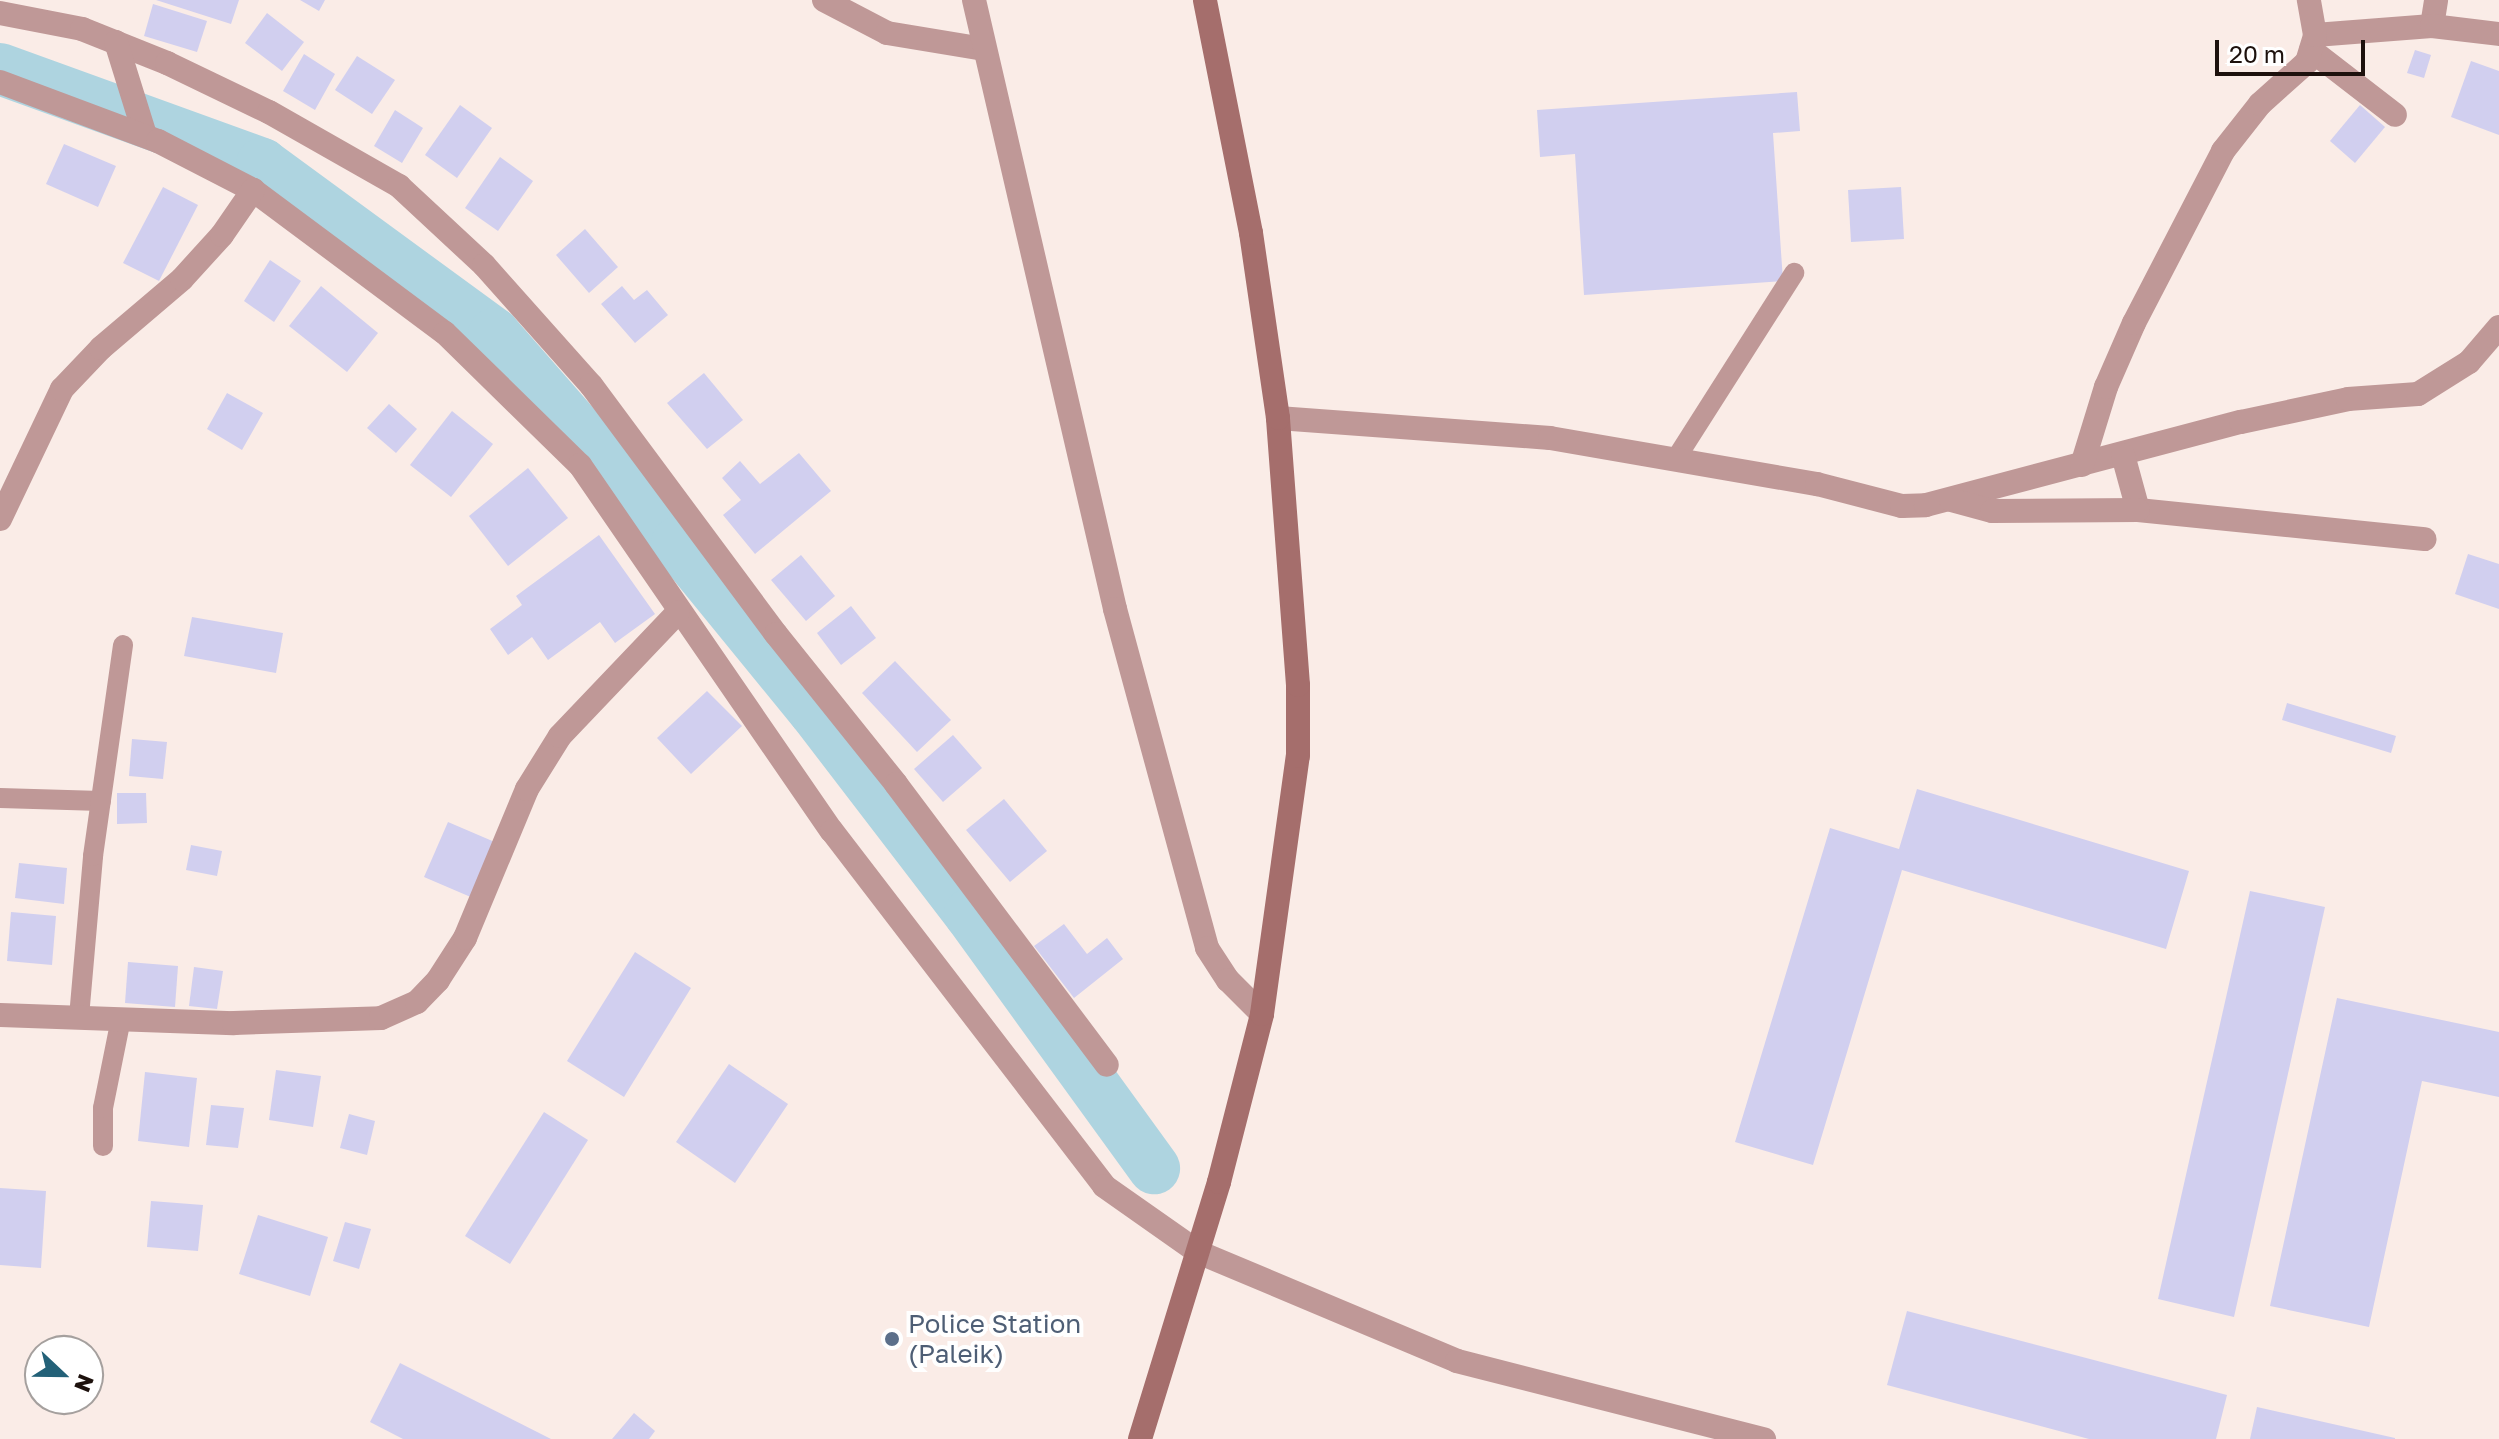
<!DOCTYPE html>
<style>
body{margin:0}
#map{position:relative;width:2499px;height:1439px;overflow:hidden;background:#faece7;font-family:"Golos Text",sans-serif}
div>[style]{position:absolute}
.canal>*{height:52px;margin:-26px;padding:0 26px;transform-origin:26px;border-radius:26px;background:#aed4e0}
.building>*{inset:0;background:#d1cfef}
.lane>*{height:20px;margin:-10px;padding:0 10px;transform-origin:10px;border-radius:10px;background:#bf9897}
.street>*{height:24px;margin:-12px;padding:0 12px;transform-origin:12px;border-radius:12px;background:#bf9897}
.secondary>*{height:24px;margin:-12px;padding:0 12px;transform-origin:12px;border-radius:12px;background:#a56e6c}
.dots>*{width:22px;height:22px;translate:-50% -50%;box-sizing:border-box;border:4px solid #fff;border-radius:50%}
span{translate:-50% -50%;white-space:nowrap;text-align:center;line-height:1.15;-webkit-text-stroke:8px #fff;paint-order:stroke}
.service-label{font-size:26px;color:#4e5e75}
.left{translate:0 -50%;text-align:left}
.north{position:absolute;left:24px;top:1335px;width:80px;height:80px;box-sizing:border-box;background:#fff;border:2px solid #a5a09e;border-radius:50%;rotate:112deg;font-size:22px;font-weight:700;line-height:32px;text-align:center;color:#1d110d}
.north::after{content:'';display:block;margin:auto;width:28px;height:36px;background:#236178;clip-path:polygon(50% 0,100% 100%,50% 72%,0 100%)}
.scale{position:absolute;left:2215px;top:40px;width:150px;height:36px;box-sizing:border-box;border:4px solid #1d110d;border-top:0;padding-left:10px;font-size:24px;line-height:28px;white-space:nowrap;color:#1d110d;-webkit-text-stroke:6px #fff;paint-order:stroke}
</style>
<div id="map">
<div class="canal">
<i style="left:0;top:69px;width:279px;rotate:19.9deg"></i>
<i style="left:262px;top:164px;width:288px;rotate:36.2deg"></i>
<i style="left:494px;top:334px;width:278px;rotate:48.8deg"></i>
<i style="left:677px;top:543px;width:218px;rotate:50.8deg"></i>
<i style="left:815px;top:712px;width:255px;rotate:52.5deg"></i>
<i style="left:970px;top:914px;width:314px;rotate:54.1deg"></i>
</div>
<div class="building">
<i style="clip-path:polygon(156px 0,239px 0,231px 24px)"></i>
<i style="clip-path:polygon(300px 0,325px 0,319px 11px)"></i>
<i style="clip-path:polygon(153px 4px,207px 21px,197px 52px,144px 36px)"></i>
<i style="clip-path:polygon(267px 13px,304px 42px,282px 71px,245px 43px)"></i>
<i style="clip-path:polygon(2415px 50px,2431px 55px,2424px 78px,2407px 73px)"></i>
<i style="clip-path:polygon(304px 54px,335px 74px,315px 110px,283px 91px)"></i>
<i style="clip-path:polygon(357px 56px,395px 80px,372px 114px,335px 90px)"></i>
<i style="clip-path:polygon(2471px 61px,2499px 71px,2499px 135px,2451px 117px)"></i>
<i style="clip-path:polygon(1797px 92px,1800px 131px,1773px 133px,1783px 281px,1584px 295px,1575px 154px,1540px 157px,1537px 110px)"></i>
<i style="clip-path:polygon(460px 105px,492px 128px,457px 178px,425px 155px)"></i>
<i style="clip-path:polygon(2360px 105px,2385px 127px,2355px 163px,2330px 141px)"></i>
<i style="clip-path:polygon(395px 110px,423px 128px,402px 163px,374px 146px)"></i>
<i style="clip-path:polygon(64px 144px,116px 166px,98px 207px,46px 184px)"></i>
<i style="clip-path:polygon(500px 157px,533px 181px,498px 231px,465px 208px)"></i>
<i style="clip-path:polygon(163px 187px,198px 205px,159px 281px,123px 263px)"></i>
<i style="clip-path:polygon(1901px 187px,1904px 239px,1851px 242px,1848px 190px)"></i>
<i style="clip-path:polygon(585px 229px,618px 267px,589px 293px,556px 255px)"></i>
<i style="clip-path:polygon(270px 260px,301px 281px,274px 322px,244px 301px)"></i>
<i style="clip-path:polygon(321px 286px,378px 333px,347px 372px,289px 326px)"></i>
<i style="clip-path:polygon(622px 286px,634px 300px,647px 290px,668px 315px,635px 343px,601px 304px)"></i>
<i style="clip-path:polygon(704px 373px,743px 420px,707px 449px,667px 403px)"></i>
<i style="clip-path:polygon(227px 393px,263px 413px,242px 450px,207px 429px)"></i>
<i style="clip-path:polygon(389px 404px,417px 429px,396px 453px,367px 428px)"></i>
<i style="clip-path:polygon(452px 411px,493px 444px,451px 497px,410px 465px)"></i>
<i style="clip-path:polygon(799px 453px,831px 491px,755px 554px,723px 515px,741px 500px,722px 478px,740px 461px,760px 484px)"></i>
<i style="clip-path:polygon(528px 468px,568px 518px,508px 566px,469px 516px)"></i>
<i style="clip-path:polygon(599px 535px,655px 614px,615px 643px,600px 622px,548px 660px,532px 637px,508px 655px,490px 629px,522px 605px,516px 596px)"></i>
<i style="clip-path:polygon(2468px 554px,2499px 564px,2499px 609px,2455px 594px)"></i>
<i style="clip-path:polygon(801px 555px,835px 596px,806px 621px,771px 580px)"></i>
<i style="clip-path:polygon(851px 606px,876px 638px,841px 665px,817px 633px)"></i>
<i style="clip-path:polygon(192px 617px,283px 633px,276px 673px,184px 656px)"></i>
<i style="clip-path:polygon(895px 661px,951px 720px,917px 752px,862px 693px)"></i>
<i style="clip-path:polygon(707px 691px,742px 726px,691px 774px,657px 738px)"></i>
<i style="clip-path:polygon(2287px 703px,2396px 736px,2391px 753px,2282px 720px)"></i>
<i style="clip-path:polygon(953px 735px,982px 768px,943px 802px,914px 769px)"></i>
<i style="clip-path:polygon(132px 739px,167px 742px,163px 779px,129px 776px)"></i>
<i style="clip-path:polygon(1917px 789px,2189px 871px,2166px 949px,1902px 870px,1813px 1165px,1735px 1142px,1830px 828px,1899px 849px)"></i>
<i style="clip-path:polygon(117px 793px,146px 793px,147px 823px,117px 824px)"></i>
<i style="clip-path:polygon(1004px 799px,1047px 851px,1010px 882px,966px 830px)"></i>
<i style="clip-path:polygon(448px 822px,497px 843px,473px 898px,424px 877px)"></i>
<i style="clip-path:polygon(191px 845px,222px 851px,217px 876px,186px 870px)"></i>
<i style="clip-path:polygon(19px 863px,67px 868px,64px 904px,15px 898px)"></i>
<i style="clip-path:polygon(2250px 891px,2325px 907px,2234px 1317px,2158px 1299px)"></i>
<i style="clip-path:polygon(11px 912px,56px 916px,52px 965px,7px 961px)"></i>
<i style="clip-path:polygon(1064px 924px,1087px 954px,1107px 938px,1123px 959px,1074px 998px,1034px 946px)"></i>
<i style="clip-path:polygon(635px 952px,691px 988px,624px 1097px,567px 1061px)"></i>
<i style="clip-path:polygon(128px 962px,178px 966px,175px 1007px,125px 1003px)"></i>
<i style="clip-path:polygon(194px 967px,223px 971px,217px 1009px,189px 1006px)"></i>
<i style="clip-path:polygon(2337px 998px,2499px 1032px,2499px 1097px,2422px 1081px,2369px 1327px,2270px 1306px)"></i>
<i style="clip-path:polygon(729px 1064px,788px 1104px,735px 1183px,676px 1142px)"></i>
<i style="clip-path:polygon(276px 1070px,321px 1076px,313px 1127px,269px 1120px)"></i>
<i style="clip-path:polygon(145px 1072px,197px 1078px,189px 1147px,138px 1141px)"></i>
<i style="clip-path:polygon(211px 1105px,244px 1108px,238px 1148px,206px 1145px)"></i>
<i style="clip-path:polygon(544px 1112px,588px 1140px,510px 1264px,465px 1236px)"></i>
<i style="clip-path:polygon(349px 1114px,375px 1121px,367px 1155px,340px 1148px)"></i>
<i style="clip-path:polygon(0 1188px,46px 1191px,41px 1268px,0 1265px)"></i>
<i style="clip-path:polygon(151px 1201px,203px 1205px,198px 1251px,147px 1247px)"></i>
<i style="clip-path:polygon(258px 1215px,328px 1237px,310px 1296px,239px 1274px)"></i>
<i style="clip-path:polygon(345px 1222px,371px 1229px,359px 1269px,333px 1261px)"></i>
<i style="clip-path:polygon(1907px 1311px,2227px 1395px,2216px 1439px,2089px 1439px,1887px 1385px)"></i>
<i style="clip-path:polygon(400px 1363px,551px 1439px,403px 1439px,370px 1422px)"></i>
<i style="clip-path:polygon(2257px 1407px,2395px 1438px,2395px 1439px,2250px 1439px)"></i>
<i style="clip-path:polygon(634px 1413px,655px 1431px,649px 1439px,612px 1439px)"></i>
</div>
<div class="lane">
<i style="left:1675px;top:460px;width:222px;rotate:-57.5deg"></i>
<i style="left:0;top:798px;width:101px;rotate:1.7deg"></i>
<i style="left:79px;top:1017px;width:162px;rotate:-85deg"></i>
<i style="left:93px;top:856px;width:213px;rotate:-81.9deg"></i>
<i style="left:103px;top:1146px;width:38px;rotate:-90deg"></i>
<i style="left:103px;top:1108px;width:91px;rotate:-78.6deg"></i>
</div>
<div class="street">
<i style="left:824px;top:0;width:71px;rotate:27.6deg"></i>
<i style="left:887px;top:33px;width:98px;rotate:9.4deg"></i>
<i style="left:974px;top:0;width:625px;rotate:76.96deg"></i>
<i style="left:1115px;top:609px;width:351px;rotate:74.8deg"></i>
<i style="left:1207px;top:948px;width:38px;rotate:57deg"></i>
<i style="left:1228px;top:980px;width:48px;rotate:45deg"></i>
<i style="left:0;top:13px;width:84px;rotate:11deg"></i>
<i style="left:82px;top:29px;width:92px;rotate:21.8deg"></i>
<i style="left:167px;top:63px;width:113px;rotate:25.7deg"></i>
<i style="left:269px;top:112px;width:150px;rotate:29.6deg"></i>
<i style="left:399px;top:186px;width:116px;rotate:42.9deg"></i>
<i style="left:484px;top:265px;width:161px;rotate:48.3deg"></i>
<i style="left:591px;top:385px;width:310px;rotate:53.4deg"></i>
<i style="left:776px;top:634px;width:192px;rotate:51.3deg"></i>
<i style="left:896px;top:784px;width:351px;rotate:53.1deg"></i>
<i style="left:2432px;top:26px;width:26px;rotate:-81deg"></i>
<i style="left:2315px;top:35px;width:117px;rotate:-4.4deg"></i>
<i style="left:2432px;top:26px;width:67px;rotate:6.8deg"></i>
<i style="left:116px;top:42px;width:97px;rotate:72.7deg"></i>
<i style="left:2311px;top:50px;width:106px;rotate:37.7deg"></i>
<i style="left:0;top:82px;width:169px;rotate:20.5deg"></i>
<i style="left:158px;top:141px;width:107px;rotate:27.3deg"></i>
<i style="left:253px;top:190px;width:239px;rotate:36.7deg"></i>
<i style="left:445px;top:333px;width:189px;rotate:44.4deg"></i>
<i style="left:580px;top:465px;width:444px;rotate:55.5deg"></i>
<i style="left:832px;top:831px;width:447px;rotate:52.5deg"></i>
<i style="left:1104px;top:1186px;width:115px;rotate:35.1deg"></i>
<i style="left:1198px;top:1252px;width:281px;rotate:22.8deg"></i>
<i style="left:1457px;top:1361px;width:317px;rotate:14.3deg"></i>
<i style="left:1278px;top:418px;width:273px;rotate:4.2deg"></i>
<i style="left:1550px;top:438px;width:271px;rotate:9.8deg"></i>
<i style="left:1817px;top:484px;width:88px;rotate:14.5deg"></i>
<i style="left:1902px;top:506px;width:24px;rotate:-2deg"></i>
<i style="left:1926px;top:505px;width:326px;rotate:-14.8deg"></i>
<i style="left:2241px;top:422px;width:109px;rotate:-12.1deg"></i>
<i style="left:2348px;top:399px;width:70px;rotate:-4.1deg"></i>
<i style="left:2418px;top:394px;width:60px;rotate:-32.1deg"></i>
<i style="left:2469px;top:362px;width:46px;rotate:-49.4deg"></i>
<i style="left:2123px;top:455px;width:57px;rotate:74.7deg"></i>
<i style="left:2138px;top:510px;width:288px;rotate:5.8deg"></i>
<i style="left:2082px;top:465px;width:82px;rotate:-72.9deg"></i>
<i style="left:2106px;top:387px;width:70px;rotate:-66.4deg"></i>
<i style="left:2134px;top:323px;width:194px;rotate:-62.6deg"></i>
<i style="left:2223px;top:151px;width:60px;rotate:-51.8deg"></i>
<i style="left:2260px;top:104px;width:63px;rotate:-41.8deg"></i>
<i style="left:2307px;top:62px;width:28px;rotate:-73deg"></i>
<i style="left:2315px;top:35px;width:36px;rotate:-100deg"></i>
<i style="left:1951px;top:500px;width:42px;rotate:15deg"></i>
<i style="left:1992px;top:511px;width:146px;rotate:-0.4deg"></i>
<i style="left:0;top:519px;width:144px;rotate:-64.5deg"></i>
<i style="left:62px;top:389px;width:57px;rotate:-46.4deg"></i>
<i style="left:101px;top:348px;width:106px;rotate:-40.4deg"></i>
<i style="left:182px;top:279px;width:59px;rotate:-47.7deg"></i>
<i style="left:222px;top:235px;width:55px;rotate:-55.4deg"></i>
<i style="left:0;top:1015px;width:234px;rotate:2deg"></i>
<i style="left:234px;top:1023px;width:147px;rotate:-1.9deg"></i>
<i style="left:381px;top:1018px;width:39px;rotate:-24deg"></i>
<i style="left:417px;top:1002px;width:30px;rotate:-46deg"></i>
<i style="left:438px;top:980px;width:50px;rotate:-57.3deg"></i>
<i style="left:465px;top:938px;width:161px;rotate:-67.4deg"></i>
<i style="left:527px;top:789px;width:62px;rotate:-58.1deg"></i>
<i style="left:560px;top:736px;width:171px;rotate:-46.4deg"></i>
</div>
<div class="secondary">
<i style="left:1140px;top:1439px;width:269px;rotate:-72.9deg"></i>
<i style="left:1219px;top:1182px;width:173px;rotate:-75.6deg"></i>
<i style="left:1262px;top:1014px;width:260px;rotate:-82.1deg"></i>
<i style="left:1298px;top:756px;width:71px;rotate:-90deg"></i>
<i style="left:1298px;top:685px;width:268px;rotate:-94.3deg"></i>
<i style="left:1278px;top:418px;width:187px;rotate:-98.3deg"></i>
<i style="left:1251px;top:233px;width:237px;rotate:-101.2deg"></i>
</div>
<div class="dots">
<i style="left:892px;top:1339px;background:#5c6f8a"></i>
</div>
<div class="service-label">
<span class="left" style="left:908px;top:1339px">Police Station<br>(Paleik)</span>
</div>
<div class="north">N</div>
<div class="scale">20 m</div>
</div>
